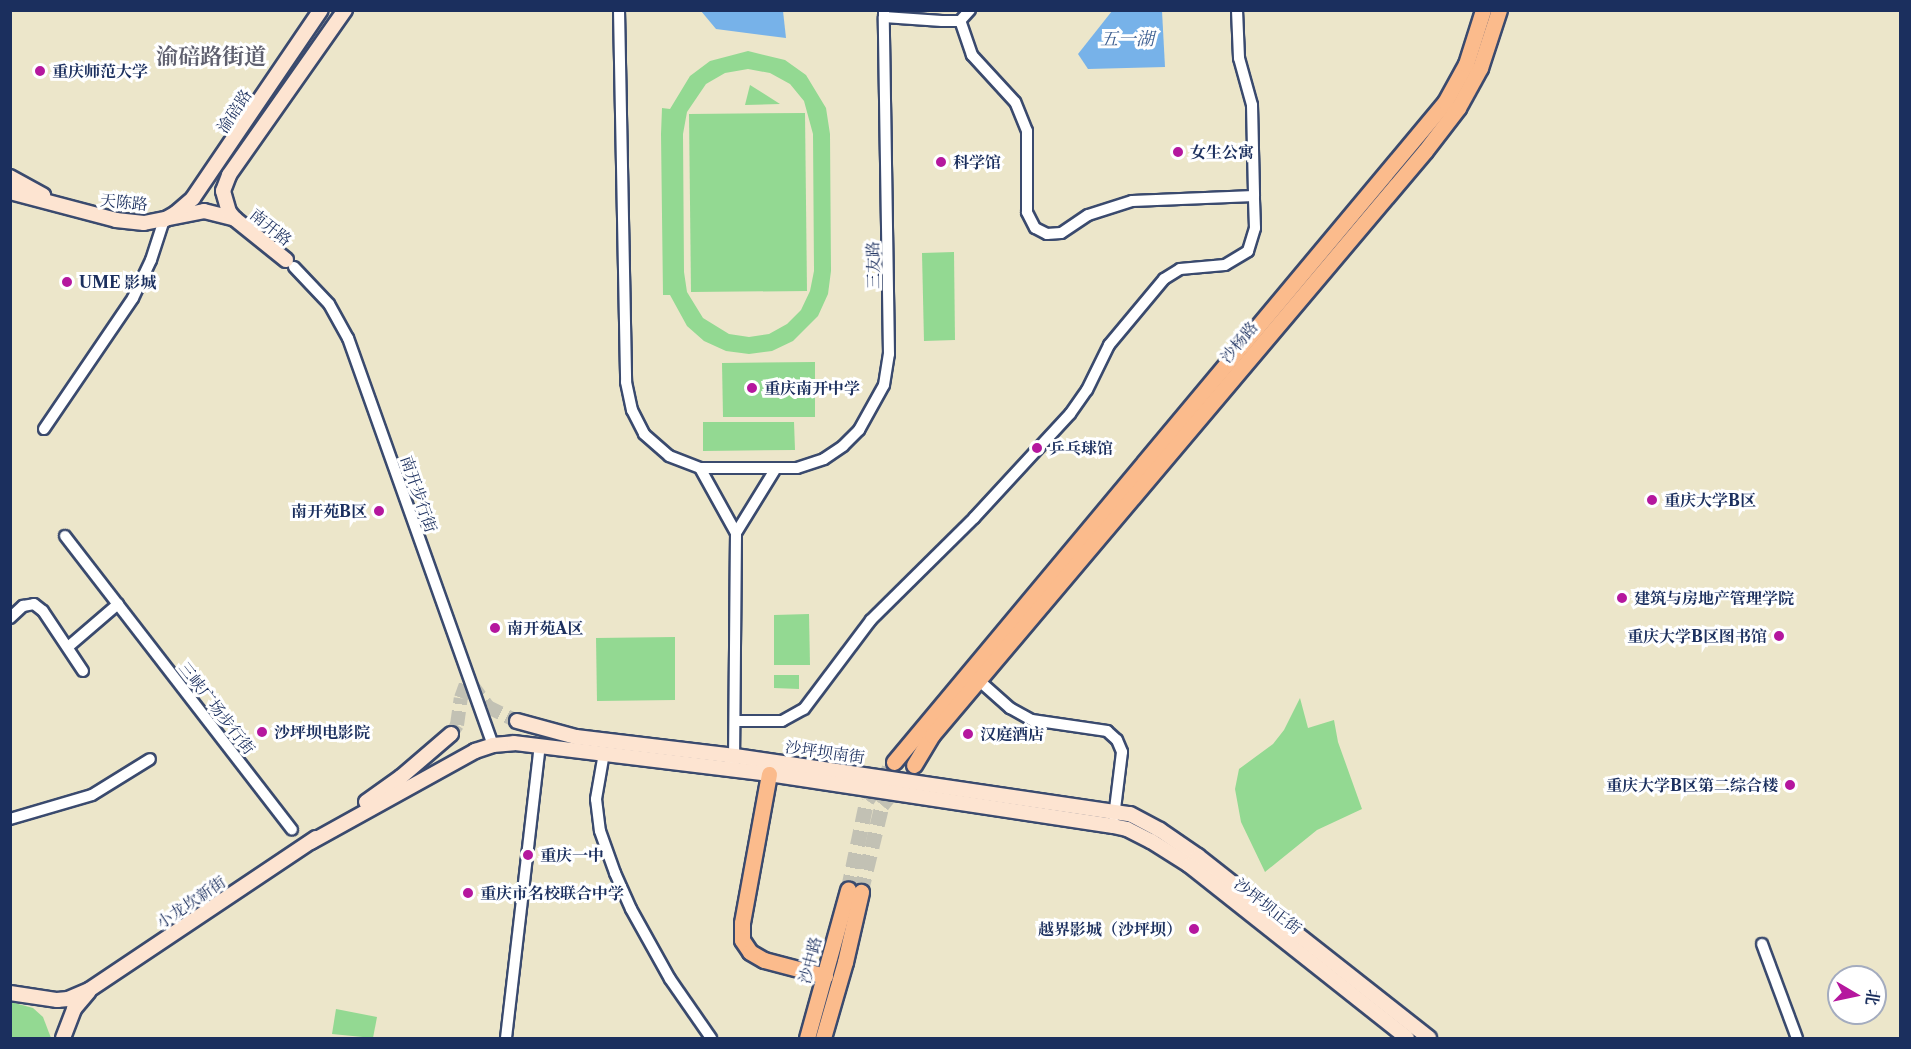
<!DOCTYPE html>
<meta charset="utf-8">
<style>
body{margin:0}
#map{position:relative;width:1911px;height:1049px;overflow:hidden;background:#ece6ca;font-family:"Libre Caslon Text","Noto Serif SC",serif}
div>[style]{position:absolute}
.green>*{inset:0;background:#93d992}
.water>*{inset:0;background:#77b2e9}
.secondary-tunnel>*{height:14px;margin-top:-7px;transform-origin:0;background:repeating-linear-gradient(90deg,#c2c1b4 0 14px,transparent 0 21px)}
.primary-tunnel>*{height:15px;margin-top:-7.5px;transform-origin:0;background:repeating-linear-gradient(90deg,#c2c1b4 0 15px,transparent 0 23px)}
.roads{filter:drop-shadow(2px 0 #3a4a6e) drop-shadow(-2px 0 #3a4a6e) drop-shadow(0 2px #3a4a6e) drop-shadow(0 -2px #3a4a6e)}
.street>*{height:10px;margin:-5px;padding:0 5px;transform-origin:5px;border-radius:5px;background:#fff}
.secondary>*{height:14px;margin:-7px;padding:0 7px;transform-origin:7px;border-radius:7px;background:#fde4d1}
.primary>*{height:15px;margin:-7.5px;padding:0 7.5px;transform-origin:7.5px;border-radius:7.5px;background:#fbbb8c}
.dots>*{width:16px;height:16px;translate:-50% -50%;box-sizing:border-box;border:3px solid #fff;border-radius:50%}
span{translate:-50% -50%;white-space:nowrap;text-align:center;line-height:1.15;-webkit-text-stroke:6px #fff;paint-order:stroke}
.poi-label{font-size:16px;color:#1b2f5e;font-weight:700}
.left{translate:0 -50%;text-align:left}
.right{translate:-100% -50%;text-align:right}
.street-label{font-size:16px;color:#1b2f5e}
.water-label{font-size:18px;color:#3b5d8f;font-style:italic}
.district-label{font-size:22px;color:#5f606f;font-weight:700}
.frame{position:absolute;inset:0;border:12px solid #1b2f5e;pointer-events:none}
.north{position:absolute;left:1827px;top:965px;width:60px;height:60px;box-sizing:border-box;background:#fff;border:2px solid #a4acbf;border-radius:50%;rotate:99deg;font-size:16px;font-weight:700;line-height:24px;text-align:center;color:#1b2f5e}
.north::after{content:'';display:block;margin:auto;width:21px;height:27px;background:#b5179e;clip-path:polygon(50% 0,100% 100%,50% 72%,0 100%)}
</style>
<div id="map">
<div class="green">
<i style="clip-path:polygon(evenodd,748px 51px,785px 60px,806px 75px,826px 108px,830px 134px,831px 271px,828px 294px,818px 316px,793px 341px,772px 351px,749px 354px,726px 351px,704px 341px,687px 326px,670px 295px,663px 295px,661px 134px,662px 108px,670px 109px,690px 76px,710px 61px,748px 51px,748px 69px,770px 73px,790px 84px,804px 101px,813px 134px,814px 271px,810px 291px,801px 310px,787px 324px,769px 334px,749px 337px,729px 334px,703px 318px,687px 292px,684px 272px,683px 134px,687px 112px,706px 84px,725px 73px,748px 69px)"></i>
<i style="clip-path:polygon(750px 85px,780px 104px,745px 105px)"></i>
<i style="clip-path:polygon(805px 113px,807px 291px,691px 292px,689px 114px)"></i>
<i style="clip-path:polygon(954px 252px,955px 340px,924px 341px,922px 253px)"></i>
<i style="clip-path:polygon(815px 362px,815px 417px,723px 417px,722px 363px)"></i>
<i style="clip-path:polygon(703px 422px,794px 422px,795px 450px,703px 451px)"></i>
<i style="clip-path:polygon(809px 614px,810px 665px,774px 665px,774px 615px)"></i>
<i style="clip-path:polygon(675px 637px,675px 700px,597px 701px,596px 638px)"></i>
<i style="clip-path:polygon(774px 675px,799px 675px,799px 689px,774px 688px)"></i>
<i style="clip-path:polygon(1300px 698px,1308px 728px,1334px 720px,1338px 742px,1362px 809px,1317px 830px,1265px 872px,1241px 822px,1235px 789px,1239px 769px,1273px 744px,1284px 730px)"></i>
<i style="clip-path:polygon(11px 1002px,33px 1008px,43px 1017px,51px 1038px,11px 1038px)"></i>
<i style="clip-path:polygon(336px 1009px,377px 1017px,373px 1038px,332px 1034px)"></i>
</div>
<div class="water">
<i style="clip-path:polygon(701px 11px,783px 11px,786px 38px,716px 29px)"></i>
<i style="clip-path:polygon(1112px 11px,1162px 11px,1165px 67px,1088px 69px,1078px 54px)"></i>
</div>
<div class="secondary-tunnel">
<i style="left:472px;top:685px;width:27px;rotate:54deg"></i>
<i style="left:488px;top:707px;width:32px;rotate:26deg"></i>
<i style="left:451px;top:734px;width:11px;rotate:-56deg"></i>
<i style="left:457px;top:725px;width:27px;rotate:-82deg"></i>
<i style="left:461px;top:698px;width:20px;rotate:-70deg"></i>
</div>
<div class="primary-tunnel">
<i style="left:848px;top:890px;width:92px;rotate:-78.1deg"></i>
<i style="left:867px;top:800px;width:47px;rotate:-54.6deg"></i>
<i style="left:861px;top:892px;width:89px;rotate:-76.4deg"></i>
<i style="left:882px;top:805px;width:51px;rotate:-51.3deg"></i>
</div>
<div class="roads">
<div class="street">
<i style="left:619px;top:10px;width:372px;rotate:88.9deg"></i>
<i style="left:626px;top:382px;width:29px;rotate:78deg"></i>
<i style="left:632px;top:410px;width:27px;rotate:63deg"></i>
<i style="left:644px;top:434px;width:33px;rotate:41deg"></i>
<i style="left:669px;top:456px;width:33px;rotate:21deg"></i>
<i style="left:700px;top:468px;width:97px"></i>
<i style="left:797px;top:468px;width:28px;rotate:-18deg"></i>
<i style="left:824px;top:459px;width:23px;rotate:-34deg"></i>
<i style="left:843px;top:446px;width:23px;rotate:-45deg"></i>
<i style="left:859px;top:430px;width:51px;rotate:-60.9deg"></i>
<i style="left:884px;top:385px;width:31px;rotate:-81deg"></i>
<i style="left:889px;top:354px;width:337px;rotate:-90.9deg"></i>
<i style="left:1237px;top:10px;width:48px;rotate:87.6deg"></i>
<i style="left:1239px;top:58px;width:49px;rotate:74.5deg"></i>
<i style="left:1252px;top:105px;width:91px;rotate:88.7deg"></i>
<i style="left:884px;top:11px;width:6px;rotate:90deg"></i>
<i style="left:884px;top:17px;width:58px;rotate:3.9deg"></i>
<i style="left:942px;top:21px;width:18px"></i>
<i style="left:960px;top:21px;width:15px;rotate:-48deg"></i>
<i style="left:294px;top:267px;width:51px;rotate:46.6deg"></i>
<i style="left:329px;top:304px;width:39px;rotate:61deg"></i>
<i style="left:348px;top:338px;width:432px;rotate:70.4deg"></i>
<i style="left:44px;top:429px;width:158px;rotate:-55.8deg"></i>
<i style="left:133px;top:298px;width:42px;rotate:-64.7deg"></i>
<i style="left:151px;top:260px;width:42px;rotate:-72deg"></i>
<i style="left:700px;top:468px;width:74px;rotate:61deg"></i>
<i style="left:736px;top:533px;width:229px;rotate:90.5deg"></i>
<i style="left:736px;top:533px;width:76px;rotate:-58.4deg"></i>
<i style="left:65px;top:536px;width:371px;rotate:52.3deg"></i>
<i style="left:10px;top:618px;width:18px;rotate:-43deg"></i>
<i style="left:23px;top:606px;width:11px;rotate:-10deg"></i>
<i style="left:34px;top:604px;width:11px;rotate:38deg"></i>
<i style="left:43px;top:611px;width:72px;rotate:56.3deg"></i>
<i style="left:68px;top:647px;width:66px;rotate:-40.7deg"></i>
<i style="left:975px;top:677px;width:47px;rotate:41.5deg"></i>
<i style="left:1010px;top:708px;width:25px;rotate:29deg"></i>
<i style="left:1032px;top:720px;width:76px;rotate:8.3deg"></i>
<i style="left:1107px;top:731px;width:13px;rotate:42deg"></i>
<i style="left:1117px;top:740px;width:13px;rotate:67deg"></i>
<i style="left:1122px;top:752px;width:65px;rotate:97deg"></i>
<i style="left:735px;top:721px;width:47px"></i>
<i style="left:782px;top:721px;width:25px;rotate:-29deg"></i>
<i style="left:804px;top:709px;width:111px;rotate:-53deg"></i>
<i style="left:871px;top:620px;width:145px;rotate:-44.7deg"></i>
<i style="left:974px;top:518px;width:142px;rotate:-47.3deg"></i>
<i style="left:1070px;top:414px;width:29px;rotate:-55deg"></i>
<i style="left:1087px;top:390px;width:50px;rotate:-63.9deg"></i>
<i style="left:1109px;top:345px;width:86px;rotate:-50.2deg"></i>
<i style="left:1164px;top:279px;width:19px;rotate:-32deg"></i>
<i style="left:1180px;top:269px;width:45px;rotate:-5.1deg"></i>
<i style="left:1225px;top:265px;width:27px;rotate:-31deg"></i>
<i style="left:1248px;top:251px;width:24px;rotate:-73deg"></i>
<i style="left:1255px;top:228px;width:32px;rotate:-92deg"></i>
<i style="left:1254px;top:196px;width:122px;rotate:177.7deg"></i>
<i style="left:1132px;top:201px;width:46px;rotate:162.3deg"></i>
<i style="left:1088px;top:215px;width:32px;rotate:146deg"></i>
<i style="left:1061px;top:233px;width:14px;rotate:176deg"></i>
<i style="left:1047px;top:234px;width:13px;rotate:-153deg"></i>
<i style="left:1035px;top:228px;width:18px;rotate:-117deg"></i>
<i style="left:1027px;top:212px;width:81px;rotate:-90deg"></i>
<i style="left:1027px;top:131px;width:31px;rotate:-112deg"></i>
<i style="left:1015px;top:102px;width:64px;rotate:-132.5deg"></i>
<i style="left:972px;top:55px;width:36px;rotate:-109deg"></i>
<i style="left:604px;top:753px;width:47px;rotate:99.9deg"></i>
<i style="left:596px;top:799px;width:32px;rotate:83deg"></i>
<i style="left:600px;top:831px;width:45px;rotate:70.3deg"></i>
<i style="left:615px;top:873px;width:39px;rotate:66deg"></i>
<i style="left:631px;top:909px;width:80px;rotate:60.9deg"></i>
<i style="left:670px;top:979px;width:72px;rotate:55.2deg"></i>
<i style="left:10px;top:819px;width:85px;rotate:-16.3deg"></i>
<i style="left:92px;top:795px;width:68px;rotate:-31.8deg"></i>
<i style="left:1762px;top:944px;width:100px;rotate:69.6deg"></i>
<i style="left:506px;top:1038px;width:295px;rotate:-83.4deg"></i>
</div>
<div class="secondary">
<i style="left:10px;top:177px;width:38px;rotate:29deg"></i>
<i style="left:10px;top:192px;width:110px;rotate:14.8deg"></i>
<i style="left:116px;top:220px;width:28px;rotate:6deg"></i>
<i style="left:144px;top:223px;width:61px;rotate:-11.3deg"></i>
<i style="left:204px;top:211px;width:32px;rotate:14deg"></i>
<i style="left:164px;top:220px;width:14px;rotate:-30deg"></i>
<i style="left:176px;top:213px;width:23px;rotate:-41deg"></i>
<i style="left:193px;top:198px;width:227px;rotate:-55.8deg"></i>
<i style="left:286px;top:260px;width:65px;rotate:-141.2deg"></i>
<i style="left:235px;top:219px;width:9px;rotate:-131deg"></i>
<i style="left:229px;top:212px;width:22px;rotate:-106deg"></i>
<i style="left:223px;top:191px;width:17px;rotate:-69deg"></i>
<i style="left:229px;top:175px;width:202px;rotate:-54.9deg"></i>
<i style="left:517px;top:721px;width:61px;rotate:15.2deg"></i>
<i style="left:576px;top:737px;width:160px;rotate:6.8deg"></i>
<i style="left:735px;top:756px;width:399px;rotate:8.4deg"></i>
<i style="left:1130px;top:814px;width:34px;rotate:28deg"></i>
<i style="left:1160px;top:830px;width:46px;rotate:34.4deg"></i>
<i style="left:1198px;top:856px;width:294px;rotate:38.2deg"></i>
<i style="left:366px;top:802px;width:43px;rotate:-35.5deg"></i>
<i style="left:401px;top:777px;width:66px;rotate:-40.7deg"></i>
<i style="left:311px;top:842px;width:188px;rotate:-29deg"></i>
<i style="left:475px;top:751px;width:19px;rotate:-18deg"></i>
<i style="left:493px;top:745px;width:21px;rotate:-5deg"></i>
<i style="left:514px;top:743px;width:257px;rotate:6.9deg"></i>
<i style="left:769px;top:774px;width:348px;rotate:8.6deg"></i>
<i style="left:1113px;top:826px;width:14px;rotate:12deg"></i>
<i style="left:1127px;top:829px;width:27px;rotate:27deg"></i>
<i style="left:1151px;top:841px;width:45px;rotate:32.3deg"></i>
<i style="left:1189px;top:865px;width:278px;rotate:38.4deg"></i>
<i style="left:10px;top:993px;width:48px;rotate:8.5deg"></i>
<i style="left:57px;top:1000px;width:11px;rotate:-5deg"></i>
<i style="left:68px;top:999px;width:23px;rotate:-23deg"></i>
<i style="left:89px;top:990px;width:273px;rotate:-33.8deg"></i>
<i style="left:63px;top:1038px;width:31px;rotate:-69deg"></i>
<i style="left:74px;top:1009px;width:23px;rotate:-50deg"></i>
</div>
<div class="primary">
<i style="left:894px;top:762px;width:860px;rotate:-50.14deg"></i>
<i style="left:1445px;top:102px;width:43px;rotate:-61.1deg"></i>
<i style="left:1466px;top:64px;width:57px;rotate:-72.5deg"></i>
<i style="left:914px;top:765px;width:35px;rotate:-59deg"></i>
<i style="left:932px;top:735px;width:764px;rotate:-49.83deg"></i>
<i style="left:1425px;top:151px;width:54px;rotate:-52.5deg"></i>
<i style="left:1458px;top:108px;width:46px;rotate:-61.2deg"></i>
<i style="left:1480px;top:68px;width:61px;rotate:-71.9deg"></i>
<i style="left:769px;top:774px;width:151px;rotate:100.3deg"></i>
<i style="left:742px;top:923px;width:17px;rotate:90deg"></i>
<i style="left:742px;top:940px;width:14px;rotate:56deg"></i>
<i style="left:750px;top:952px;width:16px;rotate:30deg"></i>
<i style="left:764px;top:960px;width:63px;rotate:14.7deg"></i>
<i style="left:807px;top:1038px;width:154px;rotate:-74.5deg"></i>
<i style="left:823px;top:1038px;width:79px;rotate:-73.9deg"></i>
<i style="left:845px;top:962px;width:72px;rotate:-77.1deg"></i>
</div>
</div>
<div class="dots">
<i style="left:40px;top:71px;background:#b5179e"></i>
<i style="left:1178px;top:152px;background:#b5179e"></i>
<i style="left:941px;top:162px;background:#b5179e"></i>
<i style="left:67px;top:282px;background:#b5179e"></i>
<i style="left:752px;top:388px;background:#b5179e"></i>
<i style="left:1037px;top:448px;background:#b5179e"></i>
<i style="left:1652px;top:500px;background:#b5179e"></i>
<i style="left:379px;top:511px;background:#b5179e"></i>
<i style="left:1622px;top:598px;background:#b5179e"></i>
<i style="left:495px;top:628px;background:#b5179e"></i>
<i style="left:1779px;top:636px;background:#b5179e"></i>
<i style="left:262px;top:732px;background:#b5179e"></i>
<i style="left:968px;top:734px;background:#b5179e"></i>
<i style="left:1790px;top:785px;background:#b5179e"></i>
<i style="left:528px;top:855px;background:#b5179e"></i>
<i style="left:468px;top:893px;background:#b5179e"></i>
<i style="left:1194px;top:929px;background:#b5179e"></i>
</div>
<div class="poi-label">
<span class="left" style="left:52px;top:71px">重庆师范大学</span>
<span class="left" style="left:1190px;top:152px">女生公寓</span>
<span class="left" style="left:953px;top:162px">科学馆</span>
<span class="left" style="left:79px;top:282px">UME 影城</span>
<span class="left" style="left:764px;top:388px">重庆南开中学</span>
<span class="left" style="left:1049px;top:448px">乒乓球馆</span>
<span class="left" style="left:1664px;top:500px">重庆大学B区</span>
<span class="right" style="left:367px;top:511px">南开苑B区</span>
<span class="left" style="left:1634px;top:598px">建筑与房地产管理学院</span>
<span class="left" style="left:507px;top:628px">南开苑A区</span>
<span class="right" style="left:1767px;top:636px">重庆大学B区图书馆</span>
<span class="left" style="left:274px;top:732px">沙坪坝电影院</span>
<span class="left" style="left:980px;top:734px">汉庭酒店</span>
<span class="right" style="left:1778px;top:785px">重庆大学B区第二综合楼</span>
<span class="left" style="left:540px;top:855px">重庆一中</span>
<span class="left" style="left:480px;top:893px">重庆市名校联合中学</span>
<span class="right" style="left:1182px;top:929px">越界影城（沙坪坝）</span>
</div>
<div class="street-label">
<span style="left:234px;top:111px;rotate:-56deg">渝碚路</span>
<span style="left:124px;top:202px;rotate:6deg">天陈路</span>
<span style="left:271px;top:227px;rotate:39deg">南开路</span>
<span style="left:873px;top:265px;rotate:-91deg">三友路</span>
<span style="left:1239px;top:342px;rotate:-50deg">沙杨路</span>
<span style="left:419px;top:494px;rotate:71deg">南开步行街</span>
<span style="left:217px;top:708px;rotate:52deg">三峡广场步行街</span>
<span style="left:825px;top:752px;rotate:8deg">沙坪坝南街</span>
<span style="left:191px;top:902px;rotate:-34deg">小龙坎新街</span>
<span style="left:1268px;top:906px;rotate:38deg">沙坪坝正街</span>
<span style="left:810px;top:960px;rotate:-75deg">沙中路</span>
</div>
<div class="water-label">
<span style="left:1127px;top:39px">五一湖</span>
</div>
<div class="district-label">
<span style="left:211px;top:57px">渝碚路街道</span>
</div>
<div class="frame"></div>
<div class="north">北</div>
</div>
